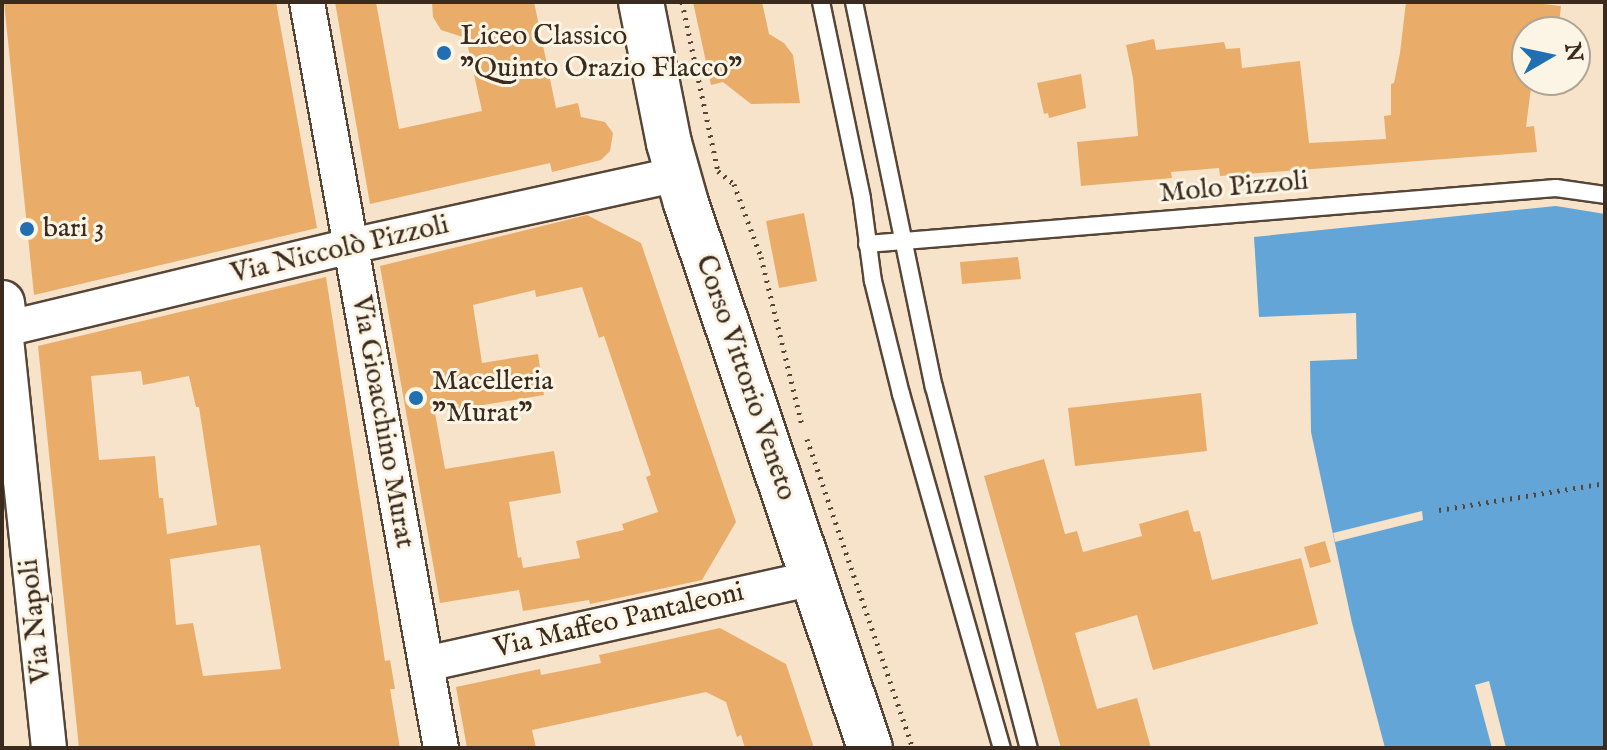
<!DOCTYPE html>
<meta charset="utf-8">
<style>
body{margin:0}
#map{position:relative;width:1607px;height:750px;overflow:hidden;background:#f6e3ca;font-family:"IM FELL English",serif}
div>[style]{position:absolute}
.water>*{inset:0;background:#63a5d7}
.pier>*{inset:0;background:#f6e3ca}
.building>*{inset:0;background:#e9ad69}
.path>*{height:5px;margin-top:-2.5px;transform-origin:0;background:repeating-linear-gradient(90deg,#574638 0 2px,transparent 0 8px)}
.roads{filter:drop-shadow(2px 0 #574638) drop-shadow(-2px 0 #574638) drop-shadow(0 2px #574638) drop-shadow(0 -2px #574638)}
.lane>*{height:16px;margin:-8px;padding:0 8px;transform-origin:8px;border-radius:8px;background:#fff}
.street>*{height:34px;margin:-17px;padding:0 17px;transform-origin:17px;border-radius:17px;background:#fff}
.secondary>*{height:44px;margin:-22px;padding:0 22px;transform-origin:22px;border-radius:22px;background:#fff}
.dots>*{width:22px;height:22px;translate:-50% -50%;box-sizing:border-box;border:4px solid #fcf5e5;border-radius:50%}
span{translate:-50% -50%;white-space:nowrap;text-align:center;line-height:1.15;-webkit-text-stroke:6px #fcf5e5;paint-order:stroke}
.poi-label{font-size:28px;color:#3b2a1e}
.left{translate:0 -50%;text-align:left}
.street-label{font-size:28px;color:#3b2a1e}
.frame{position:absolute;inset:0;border:4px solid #3b2a1e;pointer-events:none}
.north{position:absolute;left:1511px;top:16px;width:80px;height:80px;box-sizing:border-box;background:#fcf5e5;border:2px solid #afa495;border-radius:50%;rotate:81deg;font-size:22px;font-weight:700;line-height:32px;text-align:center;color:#3b2a1e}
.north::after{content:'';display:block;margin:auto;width:28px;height:36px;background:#1f6fb2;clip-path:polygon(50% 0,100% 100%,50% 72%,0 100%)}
</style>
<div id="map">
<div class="water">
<i style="clip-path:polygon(1556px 206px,1605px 214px,1605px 748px,1385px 748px,1352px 623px,1311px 432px,1310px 361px,1357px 359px,1356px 313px,1259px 317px,1254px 237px)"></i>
</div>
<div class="pier">
<i style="clip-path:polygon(1422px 511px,1423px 520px,1335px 542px,1333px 533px)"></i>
<i style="clip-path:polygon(1489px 681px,1506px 748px,1492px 748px,1475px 685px)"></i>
</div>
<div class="building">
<i style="clip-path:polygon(4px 2px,276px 2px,317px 228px,34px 295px)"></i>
<i style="clip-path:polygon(335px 2px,376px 2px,399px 129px,482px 111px,466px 38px,441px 30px,433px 17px,432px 2px,534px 2px,556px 108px,578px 103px,581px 117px,605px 122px,613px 133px,610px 151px,601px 160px,552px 172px,550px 163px,370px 204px)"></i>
<i style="clip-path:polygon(693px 2px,762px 2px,769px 34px,784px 43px,793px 55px,800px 103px,751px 104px,723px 82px,711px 85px)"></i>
<i style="clip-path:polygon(1406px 2px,1527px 2px,1561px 6px,1558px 32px,1527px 32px,1527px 80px,1532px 80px,1526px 127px,1534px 126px,1537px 152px,1220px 176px,1219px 168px,1171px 172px,1172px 178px,1081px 186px,1077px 142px,1138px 136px,1133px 78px,1126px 45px,1154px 39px,1156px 50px,1224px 42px,1226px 49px,1240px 48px,1242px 68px,1300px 61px,1309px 143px,1386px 139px,1384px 116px,1391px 115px,1391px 84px,1394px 83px,1400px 53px)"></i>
<i style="clip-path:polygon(1081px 74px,1086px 108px,1049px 118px,1048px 113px,1044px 114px,1037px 83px)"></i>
<i style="clip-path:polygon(804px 213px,817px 281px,779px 288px,766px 221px)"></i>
<i style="clip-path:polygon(evenodd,587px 215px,641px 243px,736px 522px,702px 580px,590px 604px,589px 600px,523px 611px,519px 590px,440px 603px,380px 266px,587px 215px,582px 287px,599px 338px,604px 336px,651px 475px,646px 477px,658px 512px,622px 524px,624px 530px,576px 541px,580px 558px,523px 568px,521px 557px,518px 558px,509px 502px,561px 493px,554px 451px,445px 469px,435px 413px,544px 395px,538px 354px,482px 363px,473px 305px,535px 290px,536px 297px,582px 287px)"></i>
<i style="clip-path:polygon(1018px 257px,1021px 279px,962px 284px,960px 262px)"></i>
<i style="clip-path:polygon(evenodd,326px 277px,385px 661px,390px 660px,395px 689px,390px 689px,400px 748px,79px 748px,38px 346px,326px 277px,141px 371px,143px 385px,189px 376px,196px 407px,199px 407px,217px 525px,167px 534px,163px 498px,159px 498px,155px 456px,99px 460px,91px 376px,141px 371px,326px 277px,260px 545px,281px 669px,203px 676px,193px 623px,176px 625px,170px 559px,260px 545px)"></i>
<i style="clip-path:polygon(1201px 393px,1207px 451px,1075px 466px,1068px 408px)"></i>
<i style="clip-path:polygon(1044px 459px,1065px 534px,1077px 531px,1083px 552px,1142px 536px,1139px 524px,1188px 510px,1194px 532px,1200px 531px,1212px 580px,1301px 558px,1318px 624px,1153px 670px,1137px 615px,1075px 633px,1097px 709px,1137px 698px,1151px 748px,1061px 748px,984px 476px)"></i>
<i style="clip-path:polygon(1325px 541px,1331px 562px,1310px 568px,1304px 547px)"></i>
<i style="clip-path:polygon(720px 628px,786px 664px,814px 748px,745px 748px,741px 735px,737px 737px,726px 702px,706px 692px,532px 730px,536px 748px,467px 748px,456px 687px,540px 669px,541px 675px,601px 663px,599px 655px)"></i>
</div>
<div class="path">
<i style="left:682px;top:2px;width:173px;rotate:78deg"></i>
<i style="left:718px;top:171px;width:21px;rotate:39deg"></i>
<i style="left:734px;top:184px;width:78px;rotate:69.7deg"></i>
<i style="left:761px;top:257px;width:173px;rotate:76.3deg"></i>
<i style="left:807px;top:439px;width:327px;rotate:71.1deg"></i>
<i style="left:1439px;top:510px;width:168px;rotate:-9.2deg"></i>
</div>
<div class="roads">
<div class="lane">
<i style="left:821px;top:2px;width:201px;rotate:78.2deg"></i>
<i style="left:862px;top:199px;width:83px;rotate:82.4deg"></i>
<i style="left:873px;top:281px;width:116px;rotate:76.1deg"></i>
<i style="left:901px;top:394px;width:368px;rotate:74.1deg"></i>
<i style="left:854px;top:2px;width:393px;rotate:78.3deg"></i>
<i style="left:934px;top:387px;width:373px;rotate:75.3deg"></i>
<i style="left:867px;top:244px;width:691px;rotate:-4.65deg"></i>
<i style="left:1556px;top:188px;width:49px;rotate:8.1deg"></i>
</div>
<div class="street">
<i style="left:307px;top:2px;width:758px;rotate:79.82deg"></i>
<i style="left:426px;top:664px;width:396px;rotate:-12.5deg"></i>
<i style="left:49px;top:748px;width:421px;rotate:-96deg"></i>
<i style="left:5px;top:329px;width:356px;rotate:-13.5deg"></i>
<i style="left:351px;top:246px;width:335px;rotate:-12.4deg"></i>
</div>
<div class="secondary">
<i style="left:641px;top:2px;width:144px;rotate:78.8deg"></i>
<i style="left:669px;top:143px;width:62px;rotate:74.2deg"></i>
<i style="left:686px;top:203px;width:575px;rotate:71.34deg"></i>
<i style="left:2px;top:303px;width:26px;rotate:83deg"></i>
<i style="left:5px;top:329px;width:3px;rotate:162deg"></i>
</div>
</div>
<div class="dots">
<i style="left:444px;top:53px;background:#1f6fb2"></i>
<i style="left:27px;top:229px;background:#1f6fb2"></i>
<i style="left:416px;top:398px;background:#1f6fb2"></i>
</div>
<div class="poi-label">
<span class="left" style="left:460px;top:53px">Liceo Classico<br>"Quinto Orazio Flacco"</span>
<span class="left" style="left:43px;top:229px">bari 3</span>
<span class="left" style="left:432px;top:398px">Macelleria<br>"Murat"</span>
</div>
<div class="street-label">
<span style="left:1234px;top:188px;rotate:-5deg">Molo Pizzoli</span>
<span style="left:340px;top:250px;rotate:-13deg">Via Niccolò Pizzoli</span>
<span style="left:745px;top:378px;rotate:71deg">Corso Vittorio Veneto</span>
<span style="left:382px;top:422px;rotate:80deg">Via Gioacchino Murat</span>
<span style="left:36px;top:621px;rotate:-96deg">Via Napoli</span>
<span style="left:619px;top:621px;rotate:-13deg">Via Maffeo Pantaleoni</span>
</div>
<div class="frame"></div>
<div class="north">N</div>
</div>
